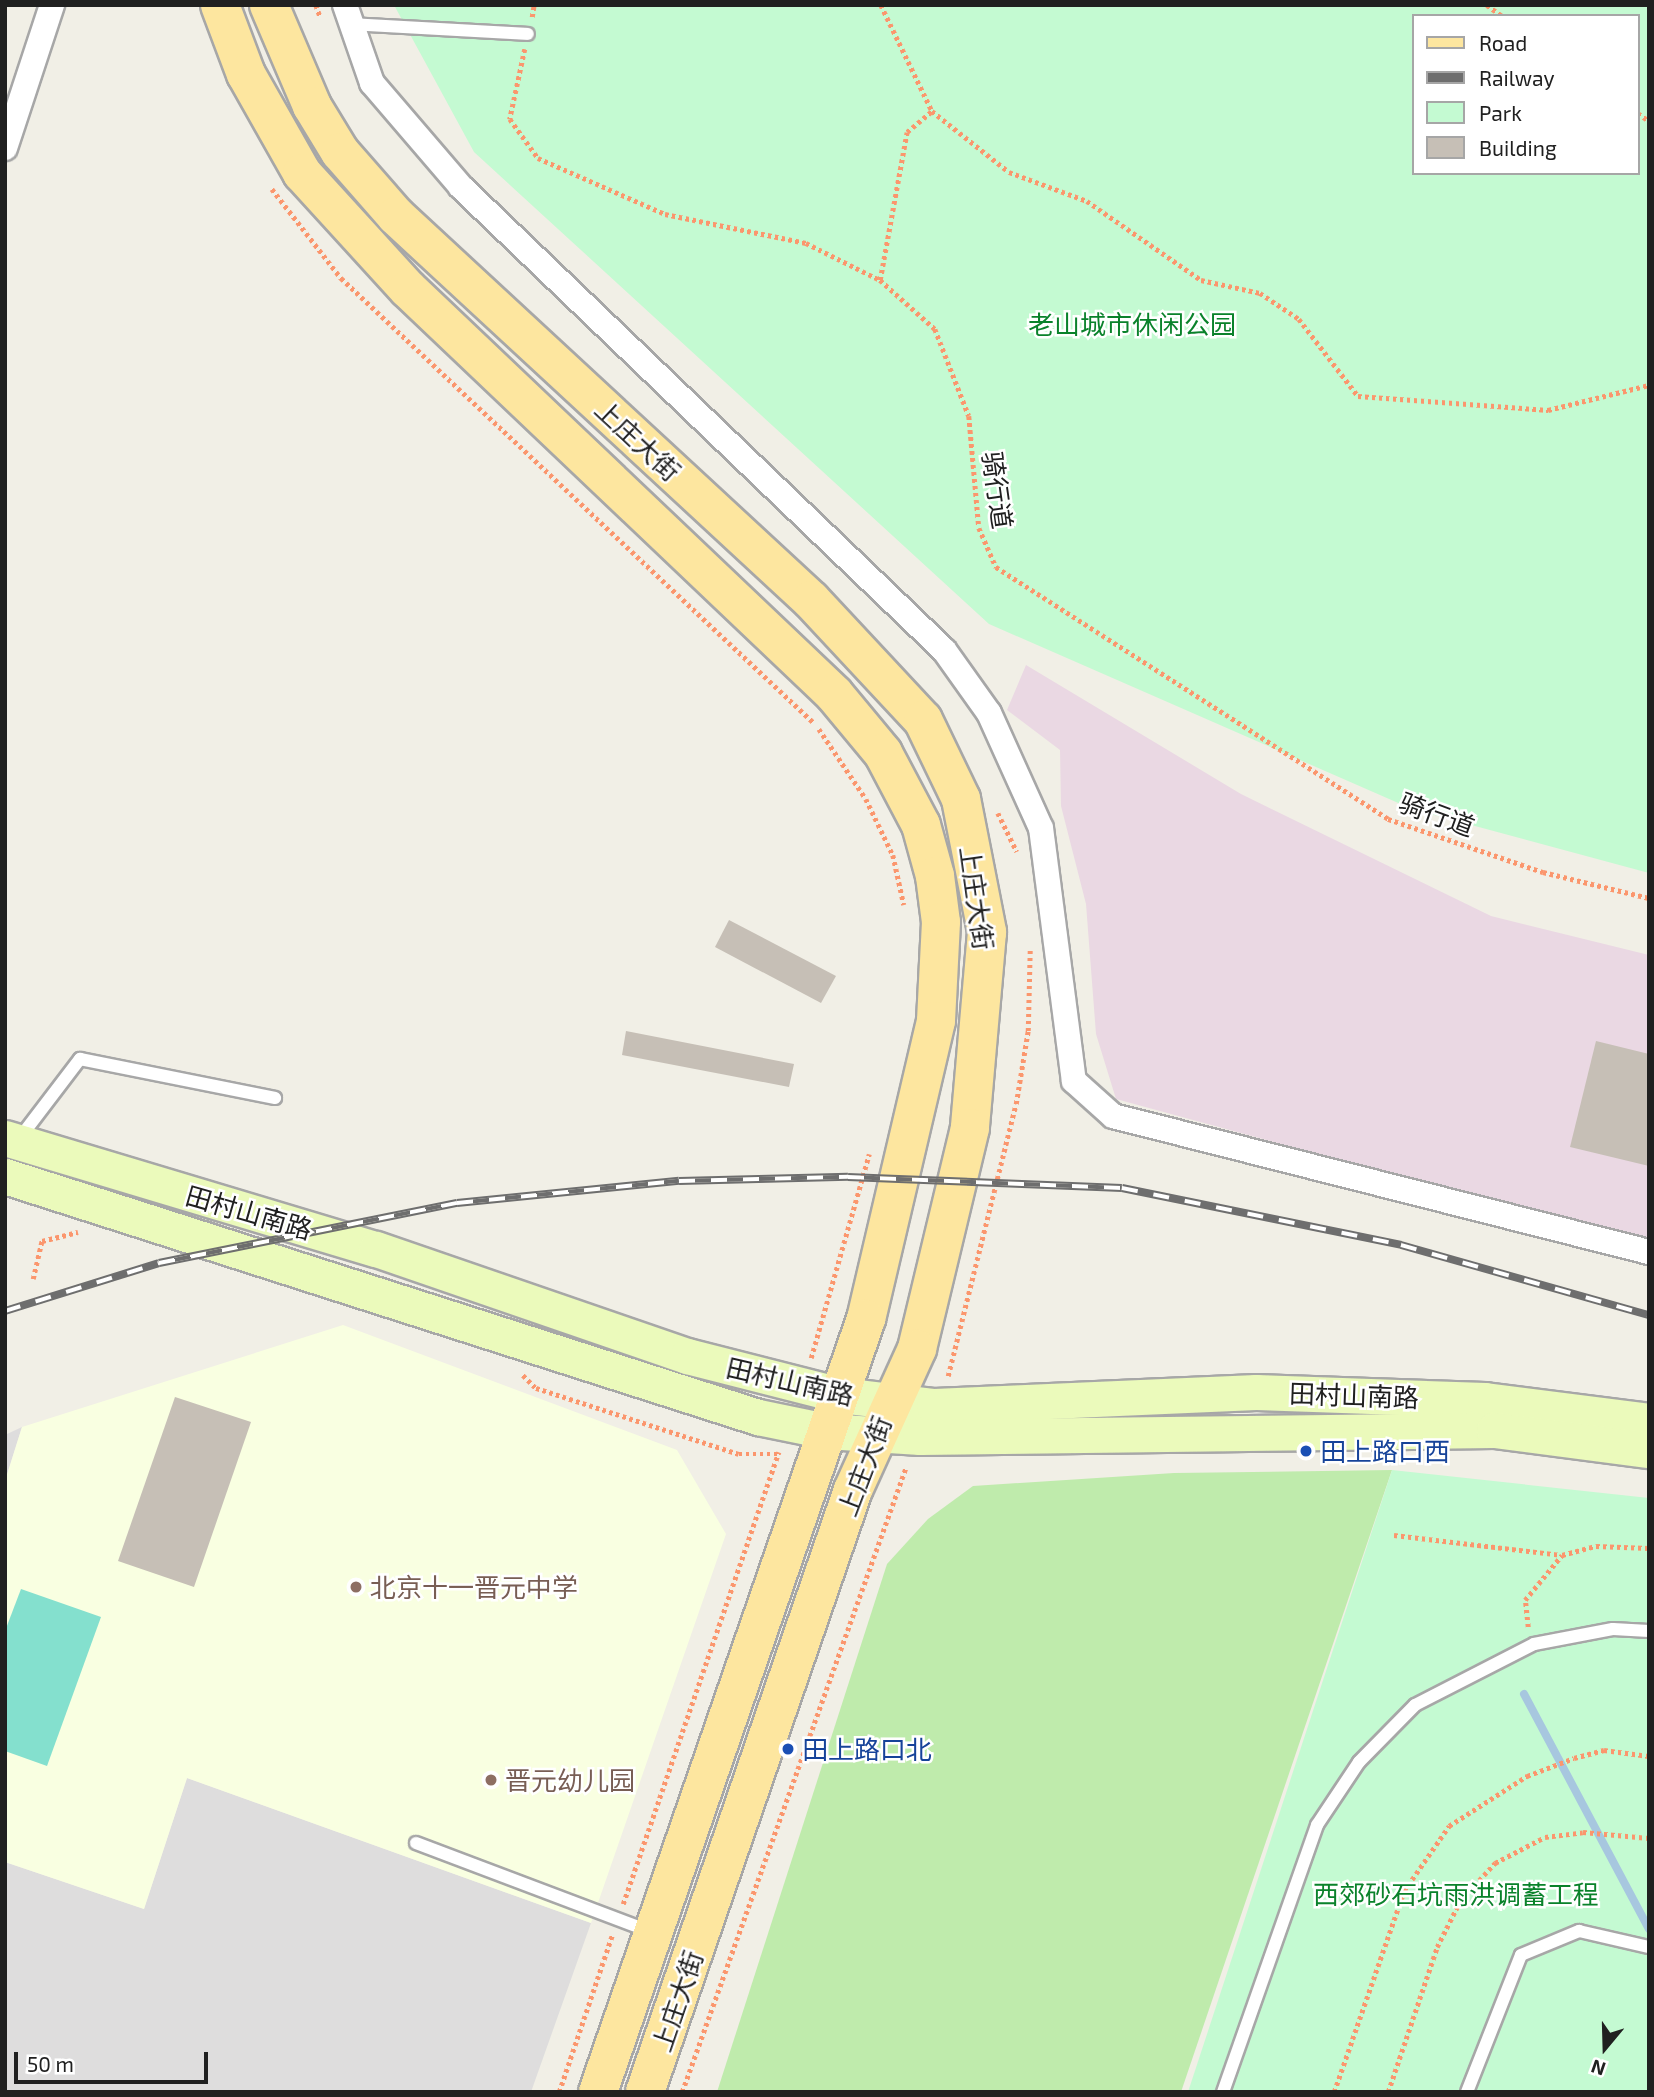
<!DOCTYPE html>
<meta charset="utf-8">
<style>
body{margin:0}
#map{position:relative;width:1654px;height:2097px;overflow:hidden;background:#f1efe6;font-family:"Exo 2","Noto Sans SC",sans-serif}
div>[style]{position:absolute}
.residential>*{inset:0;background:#dedddd}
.industrial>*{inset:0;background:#ead8e3}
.education>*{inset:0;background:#f9ffe1}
.grass>*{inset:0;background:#bfebac}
.park>*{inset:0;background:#c4fad2}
.pitch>*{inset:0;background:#84e0ce}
.stream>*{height:8px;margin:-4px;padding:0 4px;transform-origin:4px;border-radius:4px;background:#a7c7df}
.building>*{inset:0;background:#c6bfb6}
.path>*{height:4.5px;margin-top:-2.25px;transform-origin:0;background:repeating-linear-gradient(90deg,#fb966d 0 3.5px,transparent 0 7px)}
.roads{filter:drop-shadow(2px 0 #a7a7a7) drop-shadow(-2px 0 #a7a7a7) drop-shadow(0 2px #a7a7a7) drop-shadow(0 -2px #a7a7a7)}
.service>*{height:12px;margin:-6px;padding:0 6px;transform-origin:6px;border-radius:6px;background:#fff}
.minor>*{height:24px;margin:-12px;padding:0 12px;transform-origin:12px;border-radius:12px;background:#fff}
.secondary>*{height:35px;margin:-17.5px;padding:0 17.5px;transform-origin:17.5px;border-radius:17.5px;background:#ebfabb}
.primary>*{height:38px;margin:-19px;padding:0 19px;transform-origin:19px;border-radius:19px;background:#fde69f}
.rail>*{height:8px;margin-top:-4px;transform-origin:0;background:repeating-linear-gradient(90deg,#fff 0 16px,#6e6e6e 0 32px);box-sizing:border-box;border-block:2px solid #6e6e6e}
.dots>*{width:19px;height:19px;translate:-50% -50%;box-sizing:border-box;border:4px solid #fff;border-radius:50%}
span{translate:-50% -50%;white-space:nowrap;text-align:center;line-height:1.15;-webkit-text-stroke:5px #fff;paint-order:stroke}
.park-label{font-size:26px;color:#0a822b}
.street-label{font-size:26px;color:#202020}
.transit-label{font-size:26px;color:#164399}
.left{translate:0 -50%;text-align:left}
.education-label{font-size:26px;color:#785e54}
.frame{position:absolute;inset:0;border:7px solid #202020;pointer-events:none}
.legend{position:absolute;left:1412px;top:14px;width:228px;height:161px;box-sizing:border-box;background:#fff;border:2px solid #a6a6a6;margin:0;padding:9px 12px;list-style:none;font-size:21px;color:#202020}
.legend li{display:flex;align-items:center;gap:14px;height:35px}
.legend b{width:35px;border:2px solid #a6a6a6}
.north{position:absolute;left:1570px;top:2013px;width:70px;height:70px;-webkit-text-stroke:5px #fff;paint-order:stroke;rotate:199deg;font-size:19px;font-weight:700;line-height:28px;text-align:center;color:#202020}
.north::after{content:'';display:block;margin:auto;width:24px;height:32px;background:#202020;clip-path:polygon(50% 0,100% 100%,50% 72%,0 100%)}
.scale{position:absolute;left:14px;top:2052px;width:194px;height:32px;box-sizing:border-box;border:4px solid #202020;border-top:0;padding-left:9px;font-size:21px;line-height:24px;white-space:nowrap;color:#202020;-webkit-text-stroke:5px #fff;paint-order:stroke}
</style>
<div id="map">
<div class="residential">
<i style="clip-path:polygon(22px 1427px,5px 1481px,5px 1435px)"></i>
<i style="clip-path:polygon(187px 1778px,591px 1923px,531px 2092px,5px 2092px,5px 1862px,144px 1909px)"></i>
</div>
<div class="industrial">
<i style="clip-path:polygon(1026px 665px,1241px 794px,1491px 916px,1649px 955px,1649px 1244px,1116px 1099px,1096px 1034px,1086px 904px,1061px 806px,1060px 750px,1007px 710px)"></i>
</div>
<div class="education">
<i style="clip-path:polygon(343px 1325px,677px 1450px,726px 1534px,591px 1923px,187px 1778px,144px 1909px,5px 1862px,5px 1481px,22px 1427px)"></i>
</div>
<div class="grass">
<i style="clip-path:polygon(1392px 1470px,1181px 2092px,717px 2092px,887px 1564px,928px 1519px,973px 1486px,1174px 1473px)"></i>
</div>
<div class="park">
<i style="clip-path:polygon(evenodd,394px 5px,1649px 5px,1649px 873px,1412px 809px,989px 624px,474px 152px,394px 5px,1414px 16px,1638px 16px,1638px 173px,1414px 173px,1414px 16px)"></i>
<i style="clip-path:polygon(1392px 1470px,1649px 1498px,1649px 2092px,1188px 2092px)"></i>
</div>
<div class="pitch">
<i style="clip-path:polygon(21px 1589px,101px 1617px,47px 1766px,5px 1751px,5px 1631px)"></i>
</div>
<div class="stream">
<i style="left:1524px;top:1694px;width:266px;rotate:62deg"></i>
</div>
<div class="building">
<i style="clip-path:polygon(729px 920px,836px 976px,821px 1003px,715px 947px)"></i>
<i style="clip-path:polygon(626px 1031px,794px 1064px,789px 1087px,622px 1055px)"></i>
<i style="clip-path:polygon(1596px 1041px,1649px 1054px,1649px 1166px,1570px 1147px)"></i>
<i style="clip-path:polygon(175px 1397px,251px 1422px,194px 1587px,118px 1561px)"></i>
</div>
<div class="path">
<i style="left:316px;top:5px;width:12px;rotate:70deg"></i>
<i style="left:881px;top:5px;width:118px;rotate:64.3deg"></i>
<i style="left:932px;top:111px;width:98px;rotate:38.4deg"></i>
<i style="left:1009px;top:172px;width:83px;rotate:20.4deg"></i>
<i style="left:1087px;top:201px;width:139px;rotate:34.7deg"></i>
<i style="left:1201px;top:280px;width:60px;rotate:12.4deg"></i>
<i style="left:1260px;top:293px;width:47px;rotate:33.7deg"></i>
<i style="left:1299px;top:319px;width:97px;rotate:52.5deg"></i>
<i style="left:1358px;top:396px;width:191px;rotate:4.2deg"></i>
<i style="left:1548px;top:410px;width:104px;rotate:-13.9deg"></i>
<i style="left:1487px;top:5px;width:19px;rotate:36deg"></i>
<i style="left:532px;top:17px;width:12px;rotate:-81deg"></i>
<i style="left:525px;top:49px;width:72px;rotate:102.1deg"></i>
<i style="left:510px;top:119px;width:48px;rotate:54.3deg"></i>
<i style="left:538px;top:158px;width:139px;rotate:23.8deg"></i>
<i style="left:665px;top:214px;width:144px;rotate:11.6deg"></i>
<i style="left:806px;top:243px;width:83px;rotate:26.6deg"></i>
<i style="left:880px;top:280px;width:74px;rotate:41.7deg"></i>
<i style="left:935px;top:329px;width:93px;rotate:68.7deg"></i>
<i style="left:969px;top:416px;width:112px;rotate:84.9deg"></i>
<i style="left:979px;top:528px;width:43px;rotate:66.4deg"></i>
<i style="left:996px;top:567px;width:466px;rotate:32.7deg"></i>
<i style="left:1388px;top:819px;width:164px;rotate:18.9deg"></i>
<i style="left:1543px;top:872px;width:109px;rotate:13.8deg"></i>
<i style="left:1638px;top:113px;width:14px;rotate:36deg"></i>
<i style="left:272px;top:189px;width:113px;rotate:52.2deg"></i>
<i style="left:341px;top:278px;width:648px;rotate:43.25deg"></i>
<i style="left:880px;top:280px;width:150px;rotate:-79.7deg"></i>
<i style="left:907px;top:132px;width:33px;rotate:-40deg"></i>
<i style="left:819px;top:729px;width:84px;rotate:56.1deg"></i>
<i style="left:866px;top:799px;width:62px;rotate:64.3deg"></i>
<i style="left:893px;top:855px;width:51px;rotate:77.6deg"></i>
<i style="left:998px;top:813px;width:43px;rotate:64deg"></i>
<i style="left:33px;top:1279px;width:39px;rotate:-77deg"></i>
<i style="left:42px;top:1241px;width:37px;rotate:-14deg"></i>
<i style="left:811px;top:1358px;width:212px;rotate:-74.1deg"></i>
<i style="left:523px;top:1375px;width:18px;rotate:45deg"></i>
<i style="left:536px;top:1388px;width:213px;rotate:18deg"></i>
<i style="left:739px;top:1454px;width:40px"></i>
<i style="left:948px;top:1376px;width:280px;rotate:-76deg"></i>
<i style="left:1016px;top:1104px;width:74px;rotate:-80.7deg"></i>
<i style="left:1028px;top:1031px;width:81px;rotate:-88.6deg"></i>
<i style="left:1394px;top:1535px;width:168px;rotate:6.8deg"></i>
<i style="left:1528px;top:1627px;width:27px;rotate:-96deg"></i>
<i style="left:1525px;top:1600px;width:58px;rotate:-50.6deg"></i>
<i style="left:1562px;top:1555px;width:35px;rotate:-15deg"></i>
<i style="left:1596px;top:1546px;width:53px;rotate:2.2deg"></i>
<i style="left:623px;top:1904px;width:478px;rotate:-71deg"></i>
<i style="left:559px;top:2092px;width:166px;rotate:-71.3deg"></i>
<i style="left:682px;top:2092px;width:664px;rotate:-70.28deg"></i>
<i style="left:1334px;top:2092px;width:213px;rotate:-70.8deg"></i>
<i style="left:1404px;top:1891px;width:79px;rotate:-55.3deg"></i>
<i style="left:1449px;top:1826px;width:93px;rotate:-32.7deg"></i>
<i style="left:1527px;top:1776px;width:50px;rotate:-21deg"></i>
<i style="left:1574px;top:1758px;width:31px;rotate:-15deg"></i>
<i style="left:1604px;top:1750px;width:45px;rotate:7.6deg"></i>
<i style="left:1388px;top:2092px;width:153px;rotate:-71.3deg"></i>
<i style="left:1437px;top:1947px;width:51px;rotate:-63.4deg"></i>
<i style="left:1460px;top:1901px;width:52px;rotate:-47.4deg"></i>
<i style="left:1495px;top:1863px;width:56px;rotate:-27.5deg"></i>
<i style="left:1545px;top:1837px;width:38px;rotate:-7deg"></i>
<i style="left:1583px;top:1832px;width:66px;rotate:5.2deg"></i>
</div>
<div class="roads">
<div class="service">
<i style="left:351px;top:24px;width:177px;rotate:3.2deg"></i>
<i style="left:19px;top:1139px;width:101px;rotate:-52.7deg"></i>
<i style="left:80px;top:1059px;width:199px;rotate:11.3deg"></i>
<i style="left:416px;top:1843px;width:249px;rotate:20.7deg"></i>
<i style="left:1223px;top:2092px;width:283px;rotate:-70.6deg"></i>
<i style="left:1317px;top:1825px;width:76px;rotate:-56.3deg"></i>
<i style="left:1359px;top:1762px;width:80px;rotate:-45.5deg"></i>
<i style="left:1415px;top:1705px;width:134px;rotate:-27.1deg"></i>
<i style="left:1534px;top:1644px;width:80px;rotate:-10.8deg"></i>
<i style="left:1613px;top:1629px;width:36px;rotate:3deg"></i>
<i style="left:1467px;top:2092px;width:147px;rotate:-68.5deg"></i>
<i style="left:1521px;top:1955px;width:63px;rotate:-22.5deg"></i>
<i style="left:1579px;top:1931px;width:72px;rotate:12.9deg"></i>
</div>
<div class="minor">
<i style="left:345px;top:5px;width:83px;rotate:70.9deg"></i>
<i style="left:372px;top:83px;width:137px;rotate:49.4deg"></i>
<i style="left:461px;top:187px;width:669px;rotate:43.79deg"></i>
<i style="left:944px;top:650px;width:77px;rotate:54.5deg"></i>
<i style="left:989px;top:713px;width:126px;rotate:65.7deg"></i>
<i style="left:1041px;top:828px;width:255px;rotate:82.6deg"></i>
<i style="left:1074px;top:1081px;width:52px;rotate:41.9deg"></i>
<i style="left:1113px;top:1116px;width:553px;rotate:14.24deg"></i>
<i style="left:5px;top:148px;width:151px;rotate:-71.8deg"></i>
</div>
<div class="secondary">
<i style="left:5px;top:1138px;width:387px;rotate:16.7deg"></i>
<i style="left:376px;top:1249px;width:329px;rotate:19deg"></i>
<i style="left:687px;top:1356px;width:158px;rotate:14.3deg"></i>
<i style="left:840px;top:1395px;width:95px;rotate:6.7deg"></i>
<i style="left:934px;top:1406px;width:322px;rotate:-2.5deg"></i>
<i style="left:1256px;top:1392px;width:229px;rotate:2deg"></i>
<i style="left:1485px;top:1400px;width:165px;rotate:7.3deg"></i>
<i style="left:5px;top:1176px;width:791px;rotate:17.75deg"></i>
<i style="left:758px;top:1417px;width:69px;rotate:11.6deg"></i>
<i style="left:826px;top:1431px;width:94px;rotate:3.7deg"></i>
<i style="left:920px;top:1437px;width:574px;rotate:-0.7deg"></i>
<i style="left:1494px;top:1430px;width:156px;rotate:7.4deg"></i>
</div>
<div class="primary">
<i style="left:220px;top:5px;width:74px;rotate:69.4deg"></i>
<i style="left:246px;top:74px;width:114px;rotate:60.5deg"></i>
<i style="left:302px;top:173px;width:157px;rotate:47.6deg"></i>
<i style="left:408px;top:289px;width:588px;rotate:43.55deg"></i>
<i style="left:834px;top:694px;width:77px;rotate:50.3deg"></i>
<i style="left:883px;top:753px;width:81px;rotate:62.2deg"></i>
<i style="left:921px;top:825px;width:53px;rotate:74.6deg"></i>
<i style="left:935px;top:876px;width:46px;rotate:82.6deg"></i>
<i style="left:941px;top:922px;width:99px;rotate:92.9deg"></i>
<i style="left:936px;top:1021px;width:306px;rotate:103.2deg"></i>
<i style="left:866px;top:1319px;width:818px;rotate:109.12deg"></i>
<i style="left:269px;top:5px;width:110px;rotate:66.9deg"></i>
<i style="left:312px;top:106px;width:54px;rotate:58.7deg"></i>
<i style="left:340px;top:152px;width:85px;rotate:48.8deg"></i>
<i style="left:396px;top:216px;width:565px;rotate:42.78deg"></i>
<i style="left:811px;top:600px;width:164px;rotate:47deg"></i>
<i style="left:923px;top:720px;width:88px;rotate:64.3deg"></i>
<i style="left:961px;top:799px;width:136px;rotate:78.9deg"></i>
<i style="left:987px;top:932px;width:197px;rotate:95deg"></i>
<i style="left:970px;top:1128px;width:227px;rotate:103.5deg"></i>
<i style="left:917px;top:1349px;width:155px;rotate:114.4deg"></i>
<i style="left:853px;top:1490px;width:637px;rotate:109.06deg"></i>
</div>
</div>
<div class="rail">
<i style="left:5px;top:1311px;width:161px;rotate:-17.3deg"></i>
<i style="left:159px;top:1263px;width:304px;rotate:-11.4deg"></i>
<i style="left:457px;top:1203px;width:223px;rotate:-5.7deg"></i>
<i style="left:679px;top:1181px;width:169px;rotate:-1.4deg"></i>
<i style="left:848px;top:1177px;width:274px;rotate:2.3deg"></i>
<i style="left:1122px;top:1188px;width:285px;rotate:11.5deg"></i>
<i style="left:1401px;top:1245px;width:258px;rotate:15.8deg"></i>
</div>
<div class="dots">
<i style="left:1306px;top:1451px;background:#1a4fb4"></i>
<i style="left:356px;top:1587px;background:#8d6e63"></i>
<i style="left:788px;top:1749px;background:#1a4fb4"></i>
<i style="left:491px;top:1780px;background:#8d6e63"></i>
</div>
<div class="park-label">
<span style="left:1132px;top:324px">老山城市休闲公园</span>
<span style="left:1456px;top:1894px">西郊砂石坑雨洪调蓄工程</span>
</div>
<div class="street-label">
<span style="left:638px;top:440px;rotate:43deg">上庄大街</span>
<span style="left:998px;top:490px;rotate:82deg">骑行道</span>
<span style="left:1437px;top:814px;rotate:20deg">骑行道</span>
<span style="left:977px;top:898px;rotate:82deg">上庄大街</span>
<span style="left:249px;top:1212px;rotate:16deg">田村山南路</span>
<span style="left:790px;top:1381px;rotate:13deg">田村山南路</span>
<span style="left:1354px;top:1395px;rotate:2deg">田村山南路</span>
<span style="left:864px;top:1466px;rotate:-69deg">上庄大街</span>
<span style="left:677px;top:2001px;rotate:-71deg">上庄大街</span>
</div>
<div class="transit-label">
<span class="left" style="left:1320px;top:1451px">田上路口西</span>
<span class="left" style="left:802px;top:1749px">田上路口北</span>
</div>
<div class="education-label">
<span class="left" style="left:370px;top:1587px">北京十一晋元中学</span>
<span class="left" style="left:505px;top:1780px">晋元幼儿园</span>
</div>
<div class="frame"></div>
<ul class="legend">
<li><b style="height:9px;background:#fde69f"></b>Road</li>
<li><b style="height:9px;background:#6e6e6e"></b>Railway</li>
<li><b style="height:19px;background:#c4fad2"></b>Park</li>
<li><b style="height:19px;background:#c6bfb6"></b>Building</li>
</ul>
<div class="north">N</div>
<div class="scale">50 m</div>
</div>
